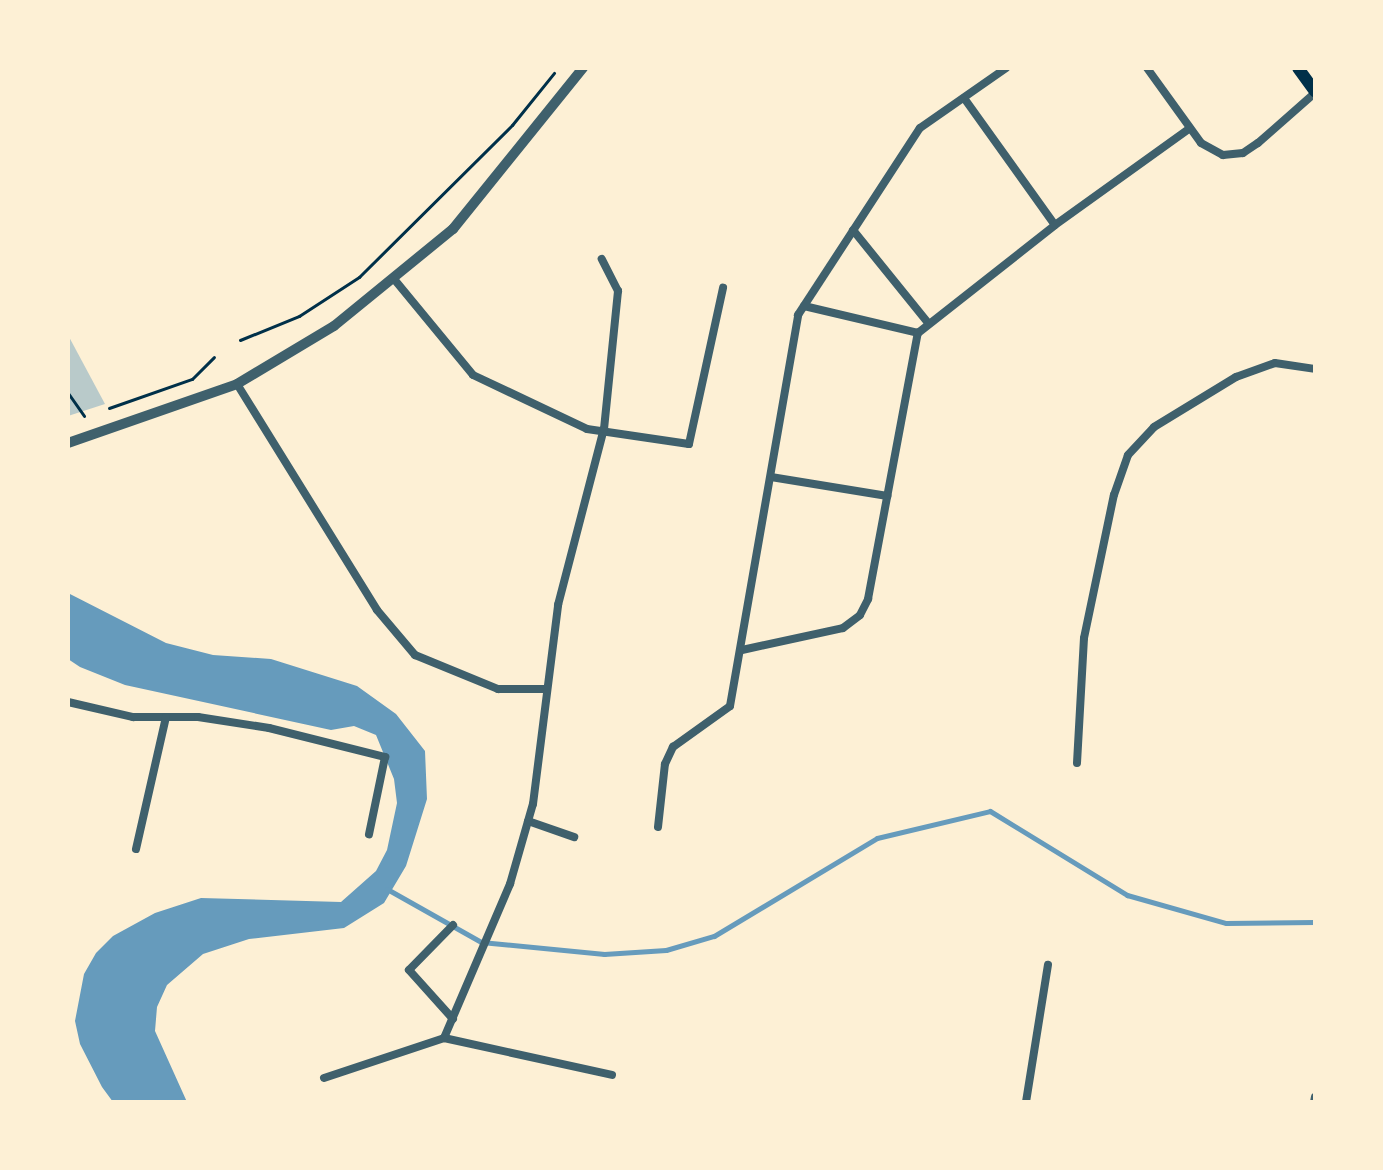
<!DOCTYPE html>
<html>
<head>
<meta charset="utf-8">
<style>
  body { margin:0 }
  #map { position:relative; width:1383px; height:1170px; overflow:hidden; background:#fdf0d5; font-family:Signika,sans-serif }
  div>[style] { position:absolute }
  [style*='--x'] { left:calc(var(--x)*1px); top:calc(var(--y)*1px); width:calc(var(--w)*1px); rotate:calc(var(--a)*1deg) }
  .green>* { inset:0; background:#b9caca }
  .water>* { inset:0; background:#669bbc }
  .stream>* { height:5px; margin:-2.5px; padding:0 2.5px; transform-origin:2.5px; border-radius:2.5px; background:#669bbc }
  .path>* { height:3px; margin:-1.5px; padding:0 1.5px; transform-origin:1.5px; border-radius:1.5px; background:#003049 }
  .minor>* { height:8px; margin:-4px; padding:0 4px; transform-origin:4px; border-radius:4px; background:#3f606c }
  .tertiary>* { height:10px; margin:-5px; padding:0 5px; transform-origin:5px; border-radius:5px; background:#3f606c }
  .primary>* { height:12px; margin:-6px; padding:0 6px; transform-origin:6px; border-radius:6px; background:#003049 }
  span { translate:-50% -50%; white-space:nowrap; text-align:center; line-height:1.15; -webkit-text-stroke:7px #fdf0d5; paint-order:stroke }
  .frame { position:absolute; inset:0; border:70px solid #fdf0d5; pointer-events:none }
</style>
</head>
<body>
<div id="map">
  <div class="green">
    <div style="clip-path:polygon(68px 335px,105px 404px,68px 416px)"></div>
  </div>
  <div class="water">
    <div style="clip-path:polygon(68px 593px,166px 643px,213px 655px,271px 659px,357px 686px,396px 714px,425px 751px,427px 799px,406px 866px,384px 903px,344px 928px,249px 939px,203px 954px,167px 985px,157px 1007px,155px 1031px,187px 1102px,113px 1102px,102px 1087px,80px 1044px,75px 1021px,84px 974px,96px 953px,113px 936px,155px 913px,201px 898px,341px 902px,376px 871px,387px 850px,397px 803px,394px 779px,376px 735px,354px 726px,331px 730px,125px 685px,80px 667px,68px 659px)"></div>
  </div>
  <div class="stream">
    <div style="--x:387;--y:889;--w:108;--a:29.4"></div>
    <div style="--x:481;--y:942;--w:124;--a:5.6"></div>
    <div style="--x:604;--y:954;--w:62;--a:-3.7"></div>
    <div style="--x:666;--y:950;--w:50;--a:-16.3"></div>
    <div style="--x:714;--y:936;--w:190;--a:-31"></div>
    <div style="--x:877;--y:838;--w:116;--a:-13.4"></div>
    <div style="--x:990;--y:811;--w:161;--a:31.5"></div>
    <div style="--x:1127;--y:895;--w:103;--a:15.8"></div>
    <div style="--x:1226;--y:923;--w:89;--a:-0.6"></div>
  </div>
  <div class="path">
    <div style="--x:240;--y:340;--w:64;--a:-22.1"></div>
    <div style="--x:299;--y:316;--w:72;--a:-33"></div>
    <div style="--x:359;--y:277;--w:216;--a:-44.8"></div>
    <div style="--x:512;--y:125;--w:67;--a:-51.1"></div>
    <div style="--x:68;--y:393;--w:28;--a:55"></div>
    <div style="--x:109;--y:408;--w:88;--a:-19.3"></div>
    <div style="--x:192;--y:379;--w:31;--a:-45"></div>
  </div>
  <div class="minor">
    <div style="--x:1147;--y:68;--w:92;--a:54.2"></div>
    <div style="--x:1201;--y:143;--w:25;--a:29"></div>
    <div style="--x:1223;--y:155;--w:20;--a:-6"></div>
    <div style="--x:1243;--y:153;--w:18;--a:-34"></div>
    <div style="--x:1258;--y:143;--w:76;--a:-41.3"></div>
    <div style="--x:964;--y:98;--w:156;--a:54.4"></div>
    <div style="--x:853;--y:230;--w:119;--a:51.1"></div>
    <div style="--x:394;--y:279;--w:124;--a:50.5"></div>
    <div style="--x:473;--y:375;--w:126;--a:25.3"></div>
    <div style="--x:587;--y:429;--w:103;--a:8.4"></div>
    <div style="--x:689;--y:444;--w:160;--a:-77.7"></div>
    <div style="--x:804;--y:306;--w:117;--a:13.3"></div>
    <div style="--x:237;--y:384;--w:266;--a:58.2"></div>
    <div style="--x:377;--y:610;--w:59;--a:49.8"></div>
    <div style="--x:415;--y:655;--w:90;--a:22.3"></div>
    <div style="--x:498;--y:689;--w:48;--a:0"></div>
    <div style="--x:771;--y:477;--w:118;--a:9.3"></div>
    <div style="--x:742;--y:650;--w:103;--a:-12.3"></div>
    <div style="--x:843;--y:628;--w:21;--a:-37"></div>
    <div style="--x:860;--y:615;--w:18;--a:-63"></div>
    <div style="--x:868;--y:599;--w:271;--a:-79.4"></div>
    <div style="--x:918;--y:333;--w:174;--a:-38.2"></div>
    <div style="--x:1055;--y:225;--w:166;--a:-35.7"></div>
    <div style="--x:68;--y:702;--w:67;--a:13"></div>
    <div style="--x:133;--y:717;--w:65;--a:0"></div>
    <div style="--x:198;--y:717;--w:72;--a:8.8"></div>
    <div style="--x:269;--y:728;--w:120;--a:14"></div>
    <div style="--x:385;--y:757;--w:79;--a:101.7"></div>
    <div style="--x:1077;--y:763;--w:125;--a:-86.8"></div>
    <div style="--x:1084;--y:638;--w:146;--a:-78.2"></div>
    <div style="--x:1114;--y:495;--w:42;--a:-70.7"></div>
    <div style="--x:1128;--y:455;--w:38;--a:-47"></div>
    <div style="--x:1154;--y:427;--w:96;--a:-31.4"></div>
    <div style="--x:1236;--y:377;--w:41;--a:-19.7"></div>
    <div style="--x:1275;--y:363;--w:40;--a:8.5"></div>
    <div style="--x:528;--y:821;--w:49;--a:19.2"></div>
    <div style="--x:658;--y:827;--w:63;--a:-83.7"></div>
    <div style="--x:665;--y:764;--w:19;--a:-65"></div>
    <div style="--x:673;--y:747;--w:70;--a:-35.7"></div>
    <div style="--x:730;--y:706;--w:397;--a:-80.1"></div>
    <div style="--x:798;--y:315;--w:223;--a:-56.9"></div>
    <div style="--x:920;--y:128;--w:105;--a:-34.9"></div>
    <div style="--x:136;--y:849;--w:135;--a:-77.2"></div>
    <div style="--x:453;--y:1019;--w:66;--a:-131.9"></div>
    <div style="--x:409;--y:970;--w:63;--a:-45.6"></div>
    <div style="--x:444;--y:1038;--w:172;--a:12.4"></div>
    <div style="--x:324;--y:1078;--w:126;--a:-18.4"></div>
    <div style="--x:444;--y:1038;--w:168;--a:-66.8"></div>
    <div style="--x:510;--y:884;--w:83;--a:-74"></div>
    <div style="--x:533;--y:804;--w:201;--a:-82.8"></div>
    <div style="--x:558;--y:605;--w:182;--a:-75.4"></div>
    <div style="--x:604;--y:429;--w:139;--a:-84.2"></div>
    <div style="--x:618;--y:291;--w:36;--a:-117"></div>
    <div style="--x:1026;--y:1102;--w:139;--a:-80.9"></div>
    <div style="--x:1314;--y:1102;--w:5;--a:-79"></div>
  </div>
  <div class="tertiary">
    <div style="--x:68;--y:443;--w:179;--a:-19.2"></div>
    <div style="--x:237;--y:384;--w:113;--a:-30.9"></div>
    <div style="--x:334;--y:326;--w:154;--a:-39.2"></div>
    <div style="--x:453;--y:229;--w:207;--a:-51.1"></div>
  </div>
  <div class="primary">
    <div style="--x:1298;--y:68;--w:29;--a:54"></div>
  </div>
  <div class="frame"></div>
</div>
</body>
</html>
